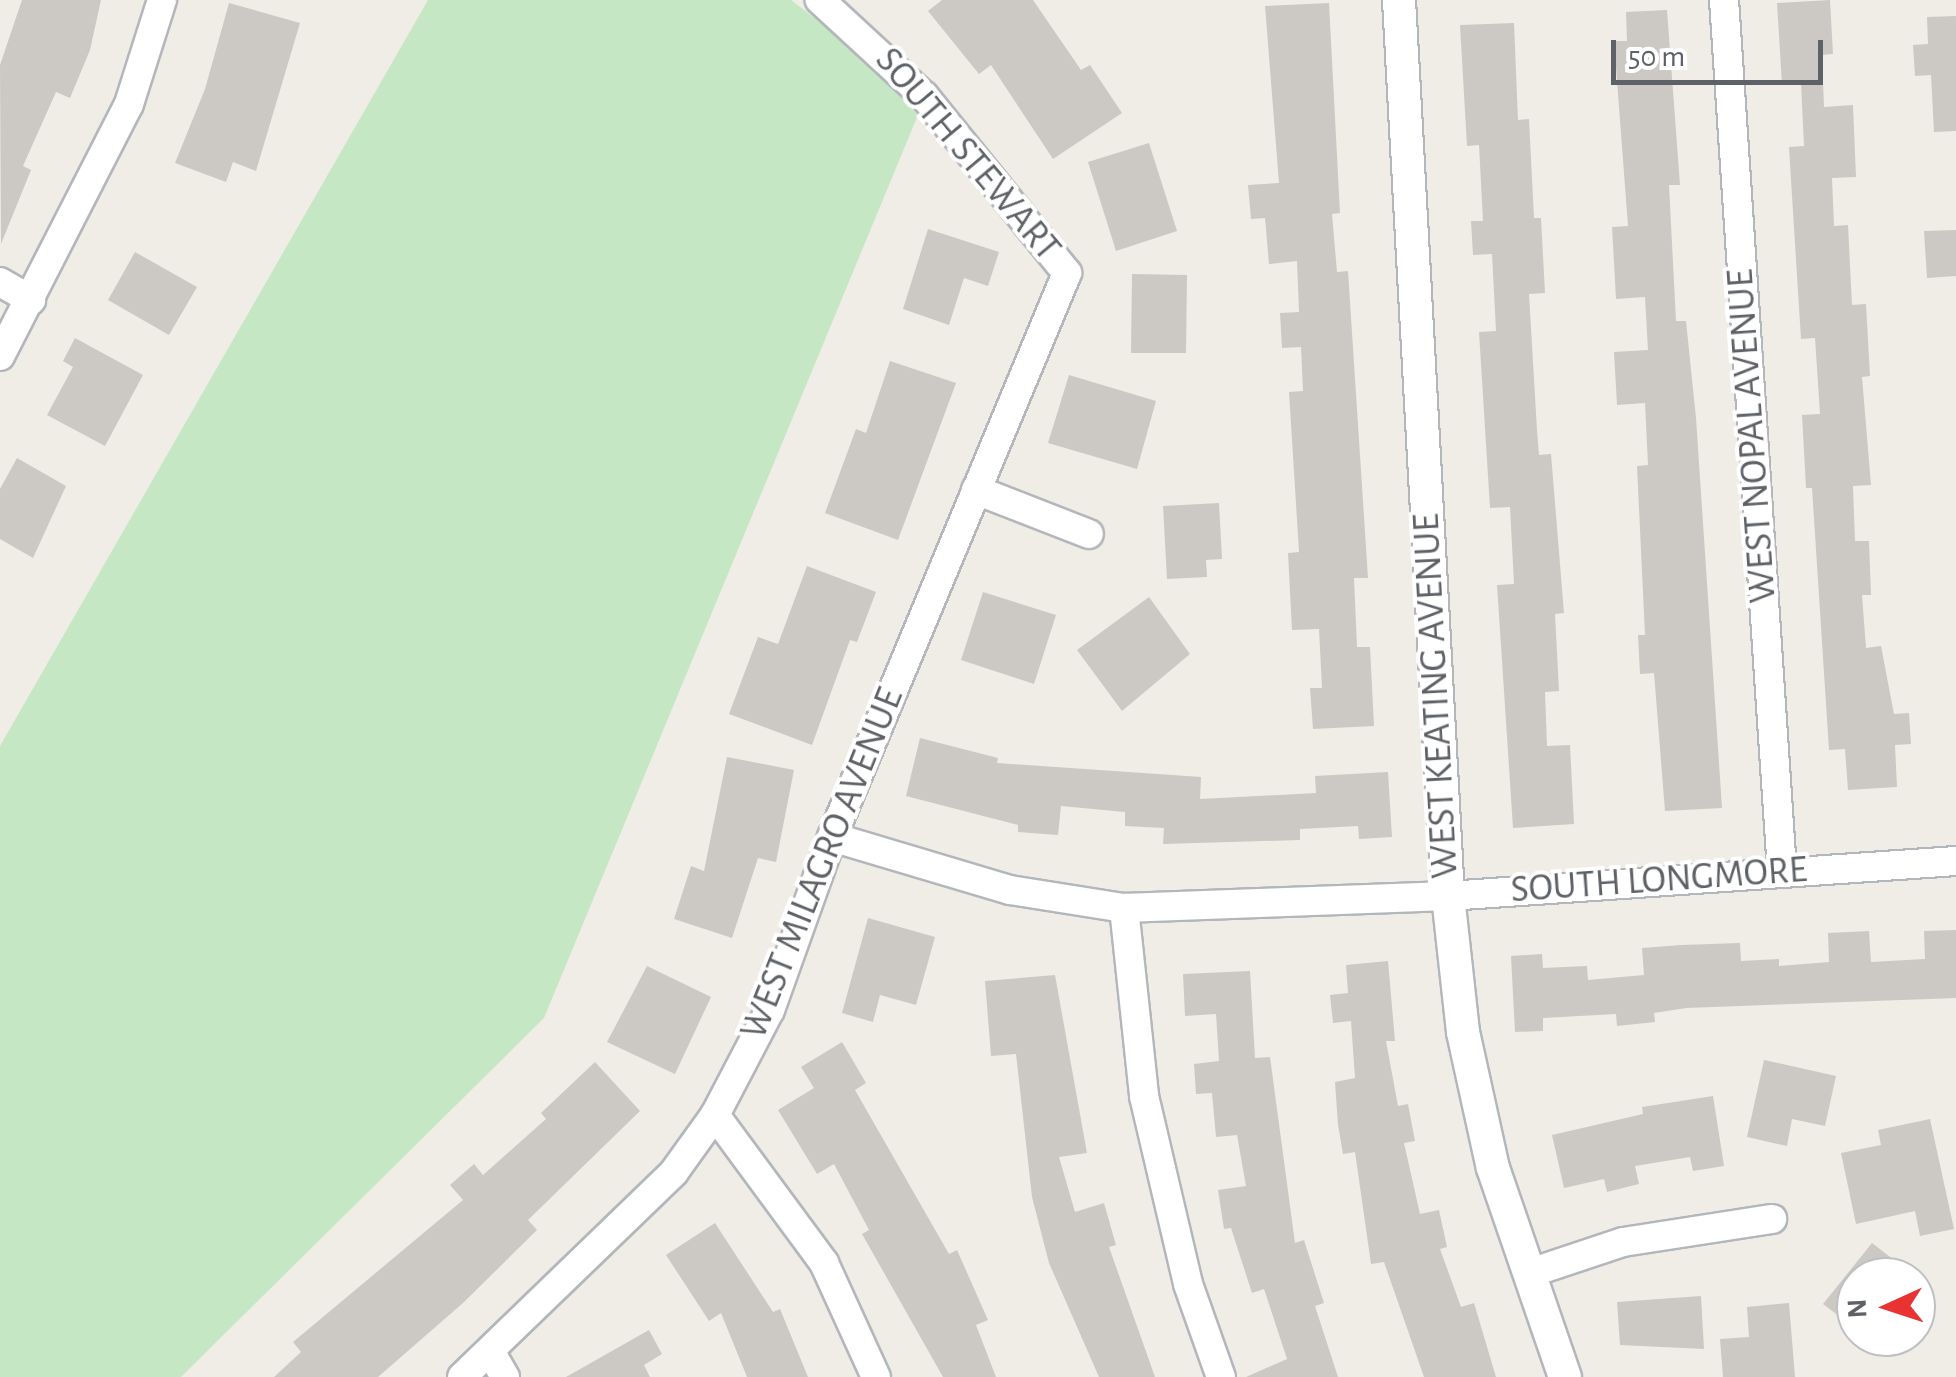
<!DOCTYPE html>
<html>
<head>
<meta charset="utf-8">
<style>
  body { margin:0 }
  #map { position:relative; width:1956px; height:1377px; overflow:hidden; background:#f0ede6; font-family:"Alegreya Sans",sans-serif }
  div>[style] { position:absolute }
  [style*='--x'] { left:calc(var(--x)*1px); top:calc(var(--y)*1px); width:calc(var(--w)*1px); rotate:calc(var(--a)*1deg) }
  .green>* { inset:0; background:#c6e7c3 }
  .building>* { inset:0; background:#ccc8c3 }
  .roads { filter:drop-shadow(2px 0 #b3b7bb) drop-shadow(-2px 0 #b3b7bb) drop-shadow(0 2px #b3b7bb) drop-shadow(0 -2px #b3b7bb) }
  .minor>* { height:28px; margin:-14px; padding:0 14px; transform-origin:14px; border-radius:14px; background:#fff }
  .tertiary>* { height:32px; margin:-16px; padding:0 16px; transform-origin:16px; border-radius:16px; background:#fff }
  span { translate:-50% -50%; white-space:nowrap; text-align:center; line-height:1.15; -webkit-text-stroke:8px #fff; paint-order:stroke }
  .street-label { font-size:38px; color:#5e6266 }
  .north { position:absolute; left:1836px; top:1257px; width:100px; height:100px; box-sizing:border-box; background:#fff; border:2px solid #bfc0c2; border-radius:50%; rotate:267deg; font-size:28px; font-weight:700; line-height:40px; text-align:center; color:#5e6266 }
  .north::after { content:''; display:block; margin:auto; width:35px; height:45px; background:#e93333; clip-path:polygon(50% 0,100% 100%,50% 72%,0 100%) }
  .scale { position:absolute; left:1611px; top:40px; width:212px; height:45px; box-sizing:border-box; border:5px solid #5e6266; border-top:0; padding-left:12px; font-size:30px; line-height:35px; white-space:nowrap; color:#5e6266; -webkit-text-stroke:8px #fff; paint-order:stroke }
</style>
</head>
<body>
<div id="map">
  <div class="green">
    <div style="clip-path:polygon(428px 0,791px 0,851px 46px,918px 115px,544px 1018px,181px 1377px,0 1377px,0 746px)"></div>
  </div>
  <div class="building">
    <div style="clip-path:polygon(22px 0,101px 0,90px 50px,70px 98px,56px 92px,23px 166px,31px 170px,1px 244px,0 65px)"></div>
    <div style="clip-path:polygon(942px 0,1033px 0,1081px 70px,1090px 65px,1122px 113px,1053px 159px,991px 65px,979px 74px,928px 11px)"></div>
    <div style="clip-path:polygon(1830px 0,1833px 54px,1822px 55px,1824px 107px,1853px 105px,1856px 177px,1832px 178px,1834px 226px,1848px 225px,1852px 305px,1866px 304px,1870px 376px,1862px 377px,1871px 485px,1853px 486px,1855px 541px,1869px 541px,1871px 595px,1862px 595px,1866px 648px,1881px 646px,1894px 714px,1909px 713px,1911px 744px,1895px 745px,1897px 787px,1848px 790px,1845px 749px,1829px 750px,1812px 488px,1806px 488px,1802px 415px,1820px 414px,1815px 338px,1801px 339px,1791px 180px,1789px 147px,1804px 146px,1801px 83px,1782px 84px,1777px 3px)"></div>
    <div style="clip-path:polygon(229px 3px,300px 23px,256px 171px,233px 162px,226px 182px,175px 163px,205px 89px)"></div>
    <div style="clip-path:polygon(1329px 3px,1340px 213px,1332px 214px,1337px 272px,1348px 271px,1368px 578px,1354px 578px,1357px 647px,1370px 647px,1374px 726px,1313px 729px,1310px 688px,1322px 688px,1319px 629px,1292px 630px,1288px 553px,1299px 552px,1289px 392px,1303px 391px,1301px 347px,1282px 348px,1280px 313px,1299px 312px,1297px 261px,1269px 264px,1265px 218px,1251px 219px,1248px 185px,1279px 183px,1265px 6px)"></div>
    <div style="clip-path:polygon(1667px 10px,1680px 185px,1669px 185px,1676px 321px,1686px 321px,1696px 418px,1722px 808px,1665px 811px,1654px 673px,1640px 674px,1638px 635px,1645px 635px,1637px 466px,1648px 465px,1645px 403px,1617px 405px,1614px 352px,1648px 350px,1645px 297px,1616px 299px,1612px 227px,1628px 226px,1614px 41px,1627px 41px,1626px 12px)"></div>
    <div style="clip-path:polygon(1956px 16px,1956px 131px,1934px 132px,1931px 75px,1915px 76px,1913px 45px,1928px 44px,1927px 17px)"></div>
    <div style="clip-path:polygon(1514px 23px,1518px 120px,1529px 119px,1534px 218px,1541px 218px,1545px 293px,1529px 294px,1537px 430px,1539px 455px,1551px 454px,1564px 613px,1555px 614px,1559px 691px,1545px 692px,1547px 746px,1570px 745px,1574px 824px,1513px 828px,1497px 585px,1514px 584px,1510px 507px,1490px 508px,1479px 332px,1496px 331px,1492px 254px,1473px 255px,1471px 221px,1483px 221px,1479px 145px,1467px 146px,1460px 25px)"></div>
    <div style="clip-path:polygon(1149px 143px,1177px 231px,1116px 251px,1088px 162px)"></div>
    <div style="clip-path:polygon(928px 229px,999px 252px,988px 286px,964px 278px,949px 325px,903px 309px)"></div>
    <div style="clip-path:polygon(1956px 230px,1956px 276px,1927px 278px,1924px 231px)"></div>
    <div style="clip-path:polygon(135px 252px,197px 287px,169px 335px,108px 300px)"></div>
    <div style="clip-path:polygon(1132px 274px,1187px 275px,1186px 353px,1131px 353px)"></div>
    <div style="clip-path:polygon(75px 338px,143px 375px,105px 446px,47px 415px,73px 367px,63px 361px)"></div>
    <div style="clip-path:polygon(890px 361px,956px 383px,898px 540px,825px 513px,856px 429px,866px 433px)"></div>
    <div style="clip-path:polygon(1069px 375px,1156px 401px,1137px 469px,1048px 443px)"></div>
    <div style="clip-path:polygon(17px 458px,66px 486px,33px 558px,0 539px,0 489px)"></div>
    <div style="clip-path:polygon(1219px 503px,1222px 559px,1206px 560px,1207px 577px,1167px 579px,1163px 506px)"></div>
    <div style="clip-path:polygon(807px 566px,876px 592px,857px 642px,850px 640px,812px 745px,729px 714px,758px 637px,778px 644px)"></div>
    <div style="clip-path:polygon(983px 592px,1056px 615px,1034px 684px,961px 660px)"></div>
    <div style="clip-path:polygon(1149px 597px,1190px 654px,1122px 711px,1077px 650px)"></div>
    <div style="clip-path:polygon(920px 738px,998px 758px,997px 763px,1201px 777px,1200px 799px,1316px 793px,1315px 776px,1388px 772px,1392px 837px,1359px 839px,1358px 826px,1300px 829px,1300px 840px,1163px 844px,1164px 828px,1125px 826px,1125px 812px,1061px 806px,1058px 835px,1018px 832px,1018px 825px,906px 796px)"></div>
    <div style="clip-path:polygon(727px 757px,794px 770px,776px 862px,758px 858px,732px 938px,674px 919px,691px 866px,704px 871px)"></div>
    <div style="clip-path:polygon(868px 918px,935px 937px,916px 1005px,880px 995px,873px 1022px,842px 1013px)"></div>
    <div style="clip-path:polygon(1956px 930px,1956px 998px,1686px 1008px,1654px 1013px,1655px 1022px,1617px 1026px,1616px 1014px,1543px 1018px,1543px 1031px,1515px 1032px,1511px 956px,1542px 954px,1543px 968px,1587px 966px,1588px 980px,1644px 975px,1642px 948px,1681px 945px,1740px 943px,1741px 961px,1779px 959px,1779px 966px,1829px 962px,1828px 933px,1869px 931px,1871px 962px,1925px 959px,1924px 931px)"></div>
    <div style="clip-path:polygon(1388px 961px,1395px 1041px,1386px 1041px,1398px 1106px,1408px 1104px,1415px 1141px,1404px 1143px,1420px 1214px,1439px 1210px,1447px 1247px,1440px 1249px,1461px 1307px,1474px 1303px,1496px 1377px,1424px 1377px,1384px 1262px,1371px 1264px,1355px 1152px,1343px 1154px,1338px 1125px,1335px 1082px,1355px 1078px,1351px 1021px,1333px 1023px,1330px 995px,1348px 993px,1346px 965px)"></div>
    <div style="clip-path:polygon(647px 966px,711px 997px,675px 1074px,607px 1042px)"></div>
    <div style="clip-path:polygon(1250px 971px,1255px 1058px,1270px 1057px,1295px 1243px,1304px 1240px,1324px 1303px,1315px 1306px,1338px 1377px,1246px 1377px,1287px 1359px,1264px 1289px,1252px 1293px,1231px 1228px,1224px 1229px,1218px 1190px,1246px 1186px,1237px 1135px,1216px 1137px,1212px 1093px,1196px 1094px,1194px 1064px,1219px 1061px,1216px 1014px,1185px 1016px,1183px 974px)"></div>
    <div style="clip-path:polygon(1055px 975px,1087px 1153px,1059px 1157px,1075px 1212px,1104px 1203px,1116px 1245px,1109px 1247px,1155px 1377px,1099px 1377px,1049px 1263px,1032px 1197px,1016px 1054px,991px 1056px,985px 981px)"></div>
    <div style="clip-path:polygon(842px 1042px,866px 1083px,855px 1090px,949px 1254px,957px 1250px,988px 1320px,976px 1325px,996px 1377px,943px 1377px,862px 1234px,869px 1230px,834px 1164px,817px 1174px,778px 1110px,814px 1088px,801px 1067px)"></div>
    <div style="clip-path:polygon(1764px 1060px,1836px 1076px,1825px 1126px,1792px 1119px,1787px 1146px,1747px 1137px)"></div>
    <div style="clip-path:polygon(595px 1062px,640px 1111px,528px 1220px,537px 1230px,463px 1303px,378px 1377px,274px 1377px,301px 1352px,293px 1342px,463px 1200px,450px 1185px,474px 1164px,483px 1175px,546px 1119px,541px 1113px)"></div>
    <div style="clip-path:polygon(1713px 1096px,1724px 1166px,1693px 1171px,1690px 1157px,1635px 1166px,1639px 1184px,1607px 1192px,1604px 1179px,1564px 1188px,1552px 1135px,1643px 1114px,1642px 1107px)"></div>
    <div style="clip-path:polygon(1930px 1119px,1954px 1229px,1920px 1236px,1915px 1211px,1856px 1224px,1841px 1153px,1881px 1145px,1878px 1130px)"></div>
    <div style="clip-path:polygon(715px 1223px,773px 1312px,780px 1309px,808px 1377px,747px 1377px,721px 1313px,709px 1321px,666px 1255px)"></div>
    <div style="clip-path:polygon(1872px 1243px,1916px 1277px,1856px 1277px,1856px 1329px,1823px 1304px)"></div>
    <div style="clip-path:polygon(1701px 1296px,1704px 1349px,1620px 1345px,1617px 1302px)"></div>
    <div style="clip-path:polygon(1789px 1303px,1795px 1377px,1723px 1377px,1720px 1339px,1749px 1337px,1747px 1307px)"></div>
    <div style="clip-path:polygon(649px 1330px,662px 1354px,644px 1365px,650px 1377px,566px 1377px)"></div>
  </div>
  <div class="roads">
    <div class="minor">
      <div style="--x:1724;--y:0;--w:874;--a:86.19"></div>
      <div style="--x:0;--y:282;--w:36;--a:30"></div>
      <div style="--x:0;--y:356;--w:283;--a:-62.9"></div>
      <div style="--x:129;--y:104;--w:109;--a:-72.4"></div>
      <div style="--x:976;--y:490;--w:121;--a:21.3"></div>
      <div style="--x:832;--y:837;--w:186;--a:16.6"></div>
      <div style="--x:1010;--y:890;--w:115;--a:9"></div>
      <div style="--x:1124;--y:908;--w:324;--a:-2.1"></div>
      <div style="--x:1448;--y:896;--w:509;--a:-3.94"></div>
      <div style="--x:1124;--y:908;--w:189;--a:83.9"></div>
      <div style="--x:1144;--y:1096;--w:193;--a:76.8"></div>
      <div style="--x:1188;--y:1284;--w:99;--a:70.5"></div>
      <div style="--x:715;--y:1115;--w:184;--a:53.6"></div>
      <div style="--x:824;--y:1263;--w:125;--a:65.5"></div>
      <div style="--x:1530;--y:1273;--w:98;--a:-18.4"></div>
      <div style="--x:1623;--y:1242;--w:151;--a:-8.8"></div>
      <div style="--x:490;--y:1351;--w:30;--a:60"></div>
      <div style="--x:462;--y:1377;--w:295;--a:-44"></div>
      <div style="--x:674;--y:1172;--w:70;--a:-54.3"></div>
      <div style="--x:715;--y:1115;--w:119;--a:-62.4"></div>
      <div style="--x:770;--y:1010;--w:184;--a:-70.3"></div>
      <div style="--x:832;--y:837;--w:611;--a:-67.38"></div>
      <div style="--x:1067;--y:273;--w:228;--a:-128.9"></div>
      <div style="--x:924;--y:96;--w:142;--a:-137.3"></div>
    </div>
    <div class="tertiary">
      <div style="--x:1399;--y:0;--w:897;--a:86.87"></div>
      <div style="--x:1448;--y:896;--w:137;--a:83.7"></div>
      <div style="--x:1463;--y:1032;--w:139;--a:77.6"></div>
      <div style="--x:1493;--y:1168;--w:221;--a:71"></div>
    </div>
  </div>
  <div class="street-label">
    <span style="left:967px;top:155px;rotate:50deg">SOUTH STEWART</span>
    <span style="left:1753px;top:436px;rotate:-94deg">WEST NOPAL AVENUE</span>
    <span style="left:1437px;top:696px;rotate:-93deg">WEST KEATING AVENUE</span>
    <span style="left:823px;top:864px;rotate:-68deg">WEST MILAGRO AVENUE</span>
    <span style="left:1659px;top:881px;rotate:-4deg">SOUTH LONGMORE</span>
  </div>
  <div class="north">N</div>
  <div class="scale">50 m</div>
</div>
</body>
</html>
